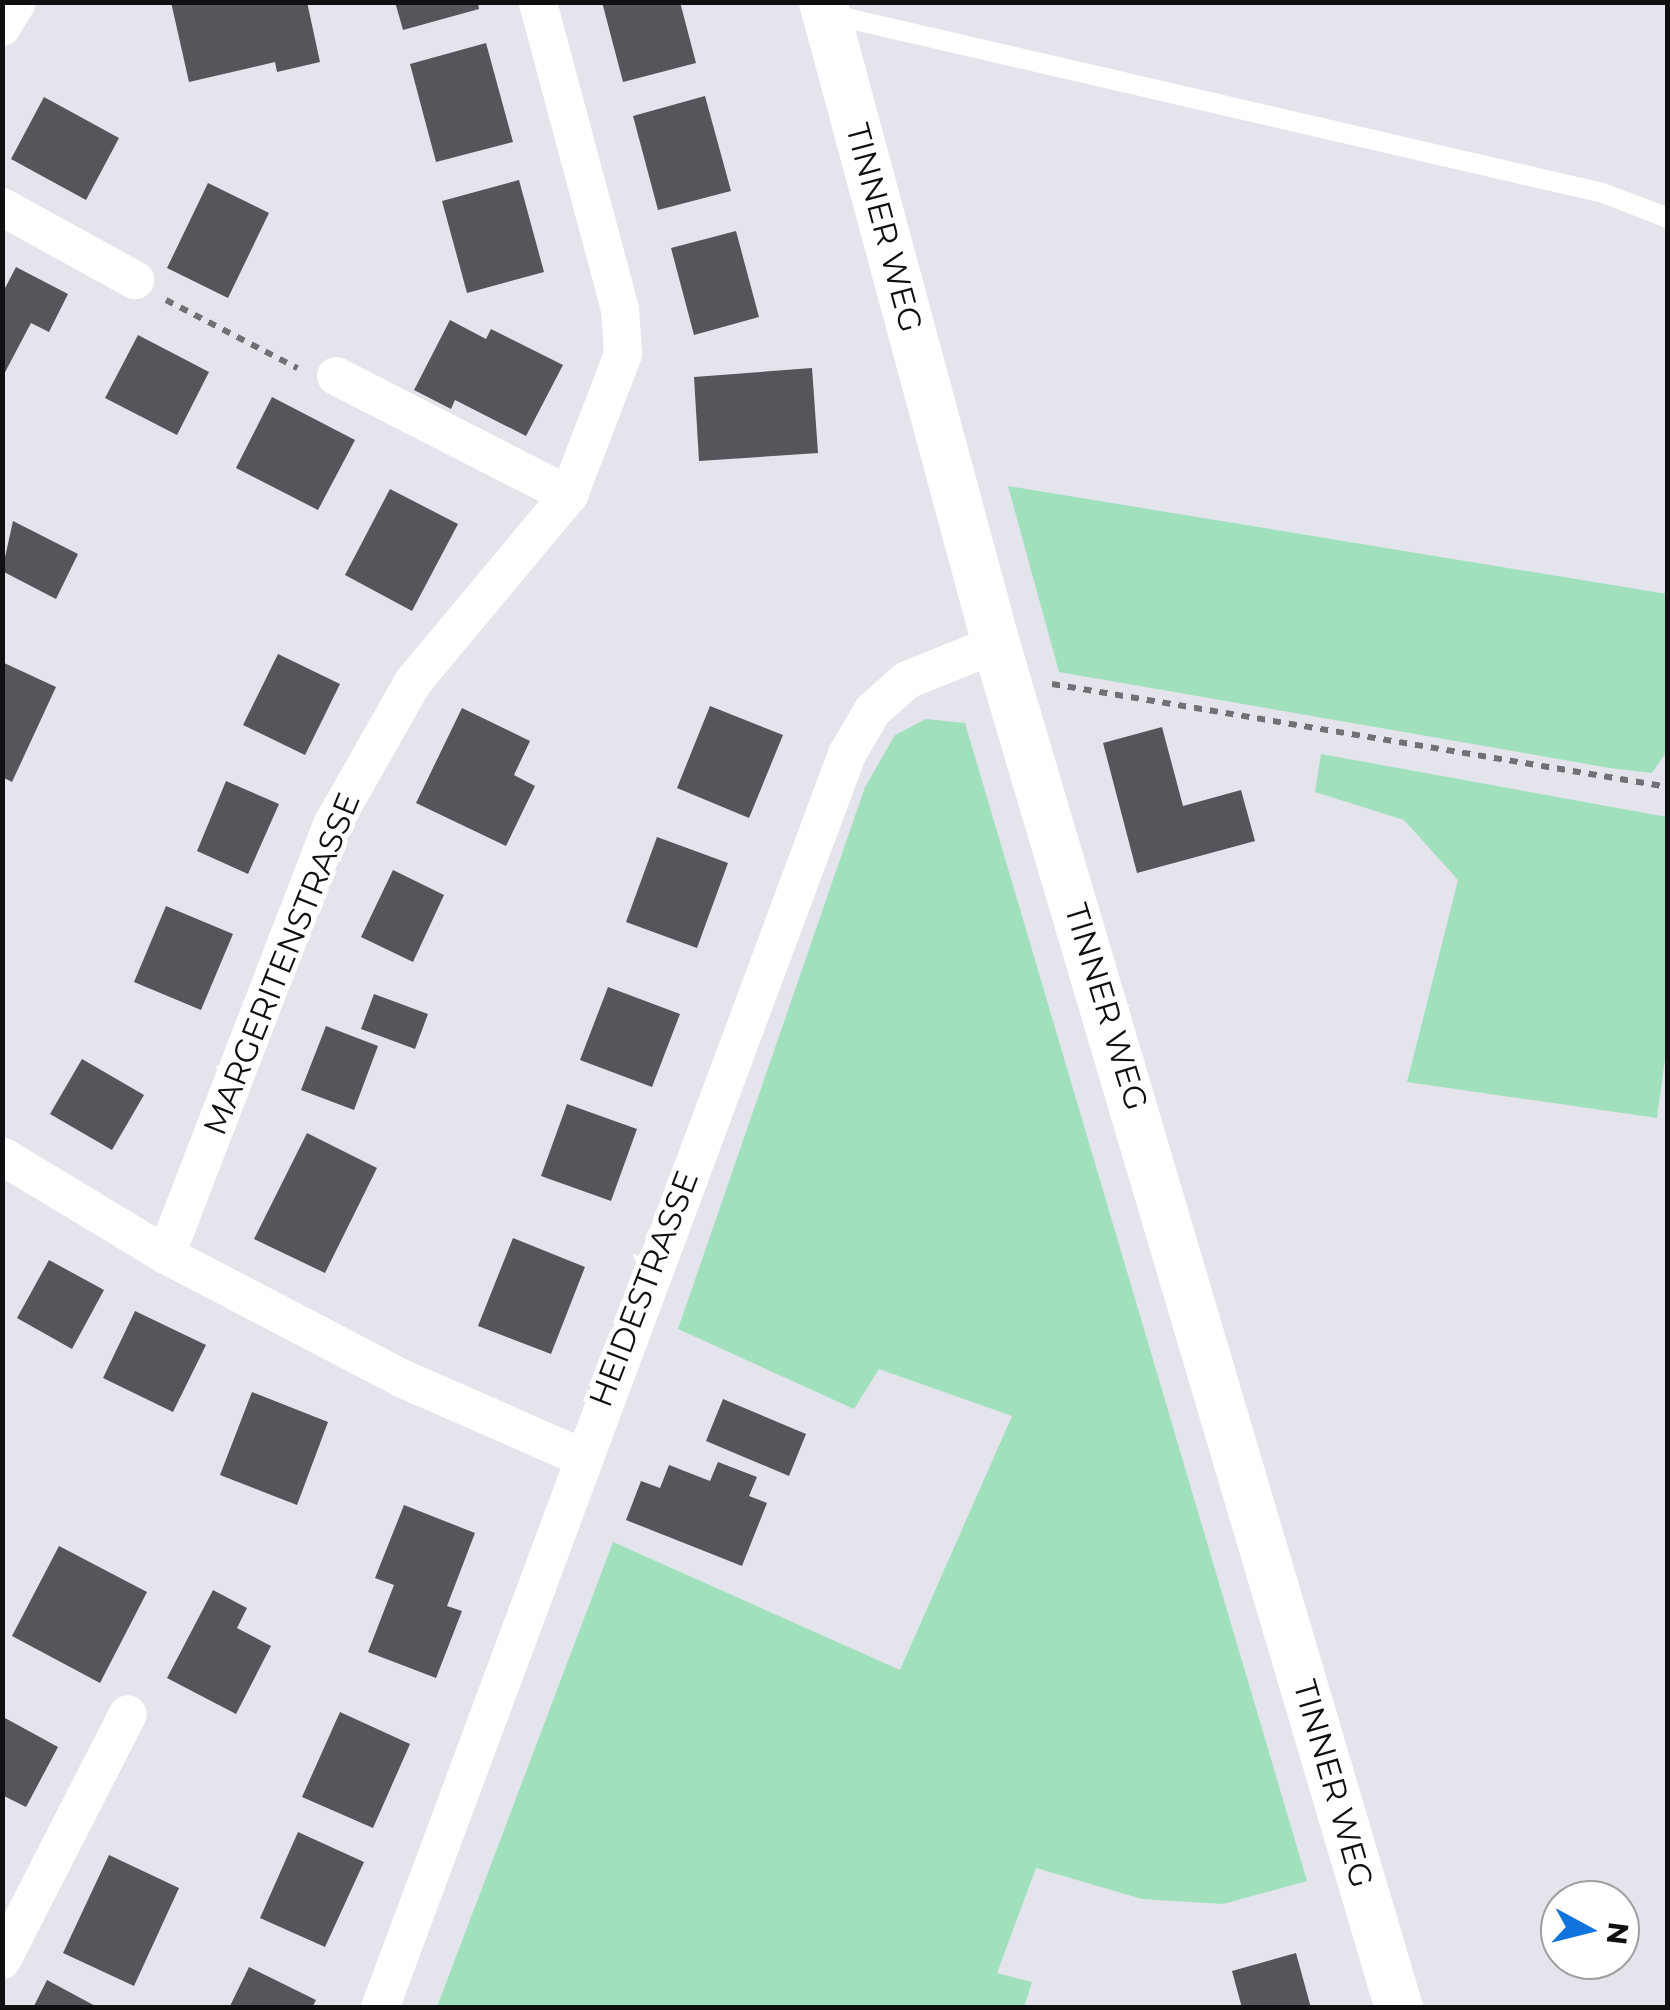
<!DOCTYPE html>
<html>
<head>
<meta charset="utf-8">
<style>
  body { margin:0 }
  #map { position:relative; width:1670px; height:2010px; overflow:hidden; background:#e4e4ec; font-family:Montserrat,sans-serif }
  div>[style] { position:absolute }
  [style*='--x'] { left:calc(var(--x)*1px); top:calc(var(--y)*1px); width:calc(var(--w)*1px); rotate:calc(var(--a)*1deg) }
  .green>* { inset:0; background:#a1e0bd }
  .building>* { inset:0; background:#55555c }
  .path>* { height:6px; margin-top:-3px; transform-origin:0; background:repeating-linear-gradient(90deg,#707175 0 8px,transparent 0 16px) }
  .service>* { height:20px; margin:-10px; padding:0 10px; transform-origin:10px; border-radius:10px; background:#fff }
  .minor>* { height:38px; margin:-19px; padding:0 19px; transform-origin:19px; border-radius:19px; background:#fff }
  .tertiary>* { height:48px; margin:-24px; padding:0 24px; transform-origin:24px; border-radius:24px; background:#fff }
  span { translate:-50% -50%; white-space:nowrap; text-align:center; line-height:1.15; -webkit-text-stroke:10px #fff; paint-order:stroke }
  .street-label { font-size:32px; color:#0f1012 }
  .frame { position:absolute; inset:0; border:5px solid #0f1012; pointer-events:none }
  .north { position:absolute; left:1540px; top:1880px; width:100px; height:100px; box-sizing:border-box; background:#fff; border:2px solid #9f9fa0; border-radius:50%; rotate:97deg; font-size:28px; font-weight:700; line-height:40px; text-align:center; color:#0f1012 }
  .north::after { content:''; display:block; margin:auto; width:35px; height:45px; background:#1174dc; clip-path:polygon(50% 0,100% 100%,50% 72%,0 100%) }
</style>
</head>
<body>
<div id="map">
  <div class="green">
    <div style="clip-path:polygon(1008px 486px,1667px 594px,1667px 751px,1652px 773px,1610px 768px,1059px 672px)"></div>
    <div style="clip-path:polygon(926px 719px,965px 723px,1307px 1881px,1223px 1904px,1142px 1899px,1036px 1868px,997px 1973px,1032px 1982px,1024px 2007px,437px 2007px,613px 1542px,900px 1670px,1012px 1416px,879px 1369px,854px 1409px,678px 1329px,865px 787px,895px 735px)"></div>
    <div style="clip-path:polygon(1321px 754px,1667px 817px,1668px 1036px,1657px 1118px,1407px 1082px,1458px 880px,1404px 820px,1315px 792px)"></div>
  </div>
  <div class="building">
    <div style="clip-path:polygon(171px 2px,307px 2px,320px 62px,277px 72px,275px 62px,189px 82px)"></div>
    <div style="clip-path:polygon(395px 2px,478px 2px,479px 9px,403px 30px)"></div>
    <div style="clip-path:polygon(602px 2px,680px 2px,696px 63px,623px 82px)"></div>
    <div style="clip-path:polygon(486px 43px,513px 142px,436px 162px,410px 64px)"></div>
    <div style="clip-path:polygon(705px 96px,731px 191px,658px 210px,633px 116px)"></div>
    <div style="clip-path:polygon(44px 97px,119px 138px,86px 200px,11px 159px)"></div>
    <div style="clip-path:polygon(519px 180px,544px 272px,467px 293px,442px 201px)"></div>
    <div style="clip-path:polygon(208px 183px,269px 213px,228px 298px,167px 268px)"></div>
    <div style="clip-path:polygon(736px 231px,759px 317px,694px 335px,671px 248px)"></div>
    <div style="clip-path:polygon(16px 267px,68px 294px,49px 332px,31px 323px,2px 378px,2px 294px)"></div>
    <div style="clip-path:polygon(450px 320px,486px 339px,491px 329px,563px 365px,526px 436px,455px 400px,451px 409px,414px 390px)"></div>
    <div style="clip-path:polygon(138px 335px,209px 372px,177px 435px,105px 398px)"></div>
    <div style="clip-path:polygon(812px 368px,818px 453px,699px 461px,694px 377px)"></div>
    <div style="clip-path:polygon(272px 397px,355px 440px,318px 510px,236px 468px)"></div>
    <div style="clip-path:polygon(390px 489px,458px 524px,412px 611px,345px 575px)"></div>
    <div style="clip-path:polygon(13px 521px,78px 554px,56px 599px,2px 571px)"></div>
    <div style="clip-path:polygon(278px 654px,340px 684px,305px 755px,243px 725px)"></div>
    <div style="clip-path:polygon(2px 662px,56px 687px,12px 782px,2px 777px)"></div>
    <div style="clip-path:polygon(710px 706px,783px 735px,749px 818px,677px 788px)"></div>
    <div style="clip-path:polygon(462px 708px,530px 741px,514px 775px,535px 786px,506px 846px,416px 803px)"></div>
    <div style="clip-path:polygon(1162px 727px,1183px 806px,1241px 790px,1255px 841px,1137px 873px,1103px 743px)"></div>
    <div style="clip-path:polygon(226px 781px,279px 804px,248px 874px,197px 851px)"></div>
    <div style="clip-path:polygon(657px 837px,728px 863px,697px 948px,626px 922px)"></div>
    <div style="clip-path:polygon(393px 870px,444px 895px,413px 962px,361px 937px)"></div>
    <div style="clip-path:polygon(166px 906px,233px 934px,201px 1010px,134px 982px)"></div>
    <div style="clip-path:polygon(608px 987px,680px 1014px,652px 1087px,580px 1060px)"></div>
    <div style="clip-path:polygon(374px 994px,428px 1014px,415px 1049px,361px 1029px)"></div>
    <div style="clip-path:polygon(326px 1026px,378px 1046px,354px 1110px,301px 1090px)"></div>
    <div style="clip-path:polygon(82px 1059px,144px 1095px,112px 1150px,50px 1114px)"></div>
    <div style="clip-path:polygon(567px 1104px,637px 1129px,611px 1201px,541px 1176px)"></div>
    <div style="clip-path:polygon(307px 1133px,377px 1168px,325px 1273px,254px 1239px)"></div>
    <div style="clip-path:polygon(513px 1238px,585px 1267px,551px 1354px,478px 1326px)"></div>
    <div style="clip-path:polygon(49px 1260px,104px 1290px,72px 1349px,17px 1318px)"></div>
    <div style="clip-path:polygon(135px 1311px,206px 1345px,173px 1412px,103px 1378px)"></div>
    <div style="clip-path:polygon(252px 1392px,328px 1422px,297px 1505px,220px 1475px)"></div>
    <div style="clip-path:polygon(723px 1399px,806px 1434px,789px 1476px,706px 1441px)"></div>
    <div style="clip-path:polygon(718px 1462px,757px 1477px,749px 1496px,767px 1503px,742px 1566px,626px 1520px,641px 1481px,660px 1488px,669px 1465px,710px 1481px)"></div>
    <div style="clip-path:polygon(404px 1505px,475px 1533px,447px 1606px,462px 1611px,436px 1678px,368px 1652px,394px 1585px,375px 1578px)"></div>
    <div style="clip-path:polygon(59px 1546px,147px 1592px,100px 1683px,12px 1636px)"></div>
    <div style="clip-path:polygon(213px 1590px,247px 1608px,237px 1628px,271px 1646px,236px 1714px,167px 1678px)"></div>
    <div style="clip-path:polygon(340px 1712px,410px 1744px,373px 1828px,302px 1797px)"></div>
    <div style="clip-path:polygon(5px 1718px,58px 1747px,26px 1807px,2px 1795px)"></div>
    <div style="clip-path:polygon(298px 1832px,364px 1862px,325px 1947px,260px 1918px)"></div>
    <div style="clip-path:polygon(109px 1855px,179px 1888px,134px 1986px,63px 1953px)"></div>
    <div style="clip-path:polygon(1296px 1953px,1311px 2008px,1242px 2008px,1232px 1971px)"></div>
    <div style="clip-path:polygon(249px 1967px,316px 2000px,312px 2008px,229px 2008px)"></div>
    <div style="clip-path:polygon(47px 1980px,99px 2008px,33px 2008px)"></div>
  </div>
  <div class="path">
    <div style="--x:166;--y:300;--w:148;--a:27.4"></div>
    <div style="--x:1052;--y:684;--w:625;--a:9.49"></div>
  </div>
  <div class="service">
    <div style="--x:829;--y:14;--w:794;--a:13.02"></div>
    <div style="--x:1603;--y:193;--w:70;--a:21"></div>
  </div>
  <div class="minor">
    <div style="--x:2;--y:27;--w:29;--a:-59"></div>
    <div style="--x:2;--y:207;--w:152;--a:28.8"></div>
    <div style="--x:336;--y:376;--w:262;--a:27.1"></div>
    <div style="--x:2;--y:1156;--w:192;--a:31.1"></div>
    <div style="--x:166;--y:1255;--w:265;--a:27.6"></div>
    <div style="--x:401;--y:1378;--w:197;--a:23.7"></div>
    <div style="--x:166;--y:1255;--w:463;--a:-68.9"></div>
    <div style="--x:333;--y:823;--w:162;--a:-60.4"></div>
    <div style="--x:413;--y:682;--w:244;--a:-50.2"></div>
    <div style="--x:569;--y:495;--w:151;--a:-69"></div>
    <div style="--x:623;--y:354;--w:45;--a:-93.8"></div>
    <div style="--x:620;--y:309;--w:318;--a:-105"></div>
    <div style="--x:2;--y:1960;--w:276;--a:-62.9"></div>
    <div style="--x:380;--y:2008;--w:1338;--a:-69.57"></div>
    <div style="--x:847;--y:754;--w:51;--a:-59.4"></div>
    <div style="--x:873;--y:710;--w:45;--a:-41.4"></div>
    <div style="--x:907;--y:680;--w:96;--a:-22"></div>
  </div>
  <div class="tertiary">
    <div style="--x:823;--y:2;--w:665;--a:74.92"></div>
    <div style="--x:996;--y:644;--w:1422;--a:73.54"></div>
  </div>
  <div class="street-label">
    <span style="left:884px;top:228px;rotate:75deg">TINNER WEG</span>
    <span style="left:282px;top:964px;rotate:-68deg">MARGERITENSTRASSE</span>
    <span style="left:1106px;top:1007px;rotate:73deg">TINNER WEG</span>
    <span style="left:644px;top:1289px;rotate:-69deg">HEIDESTRASSE</span>
    <span style="left:1333px;top:1784px;rotate:74deg">TINNER WEG</span>
  </div>
  <div class="frame"></div>
  <div class="north">N</div>
</div>
</body>
</html>
